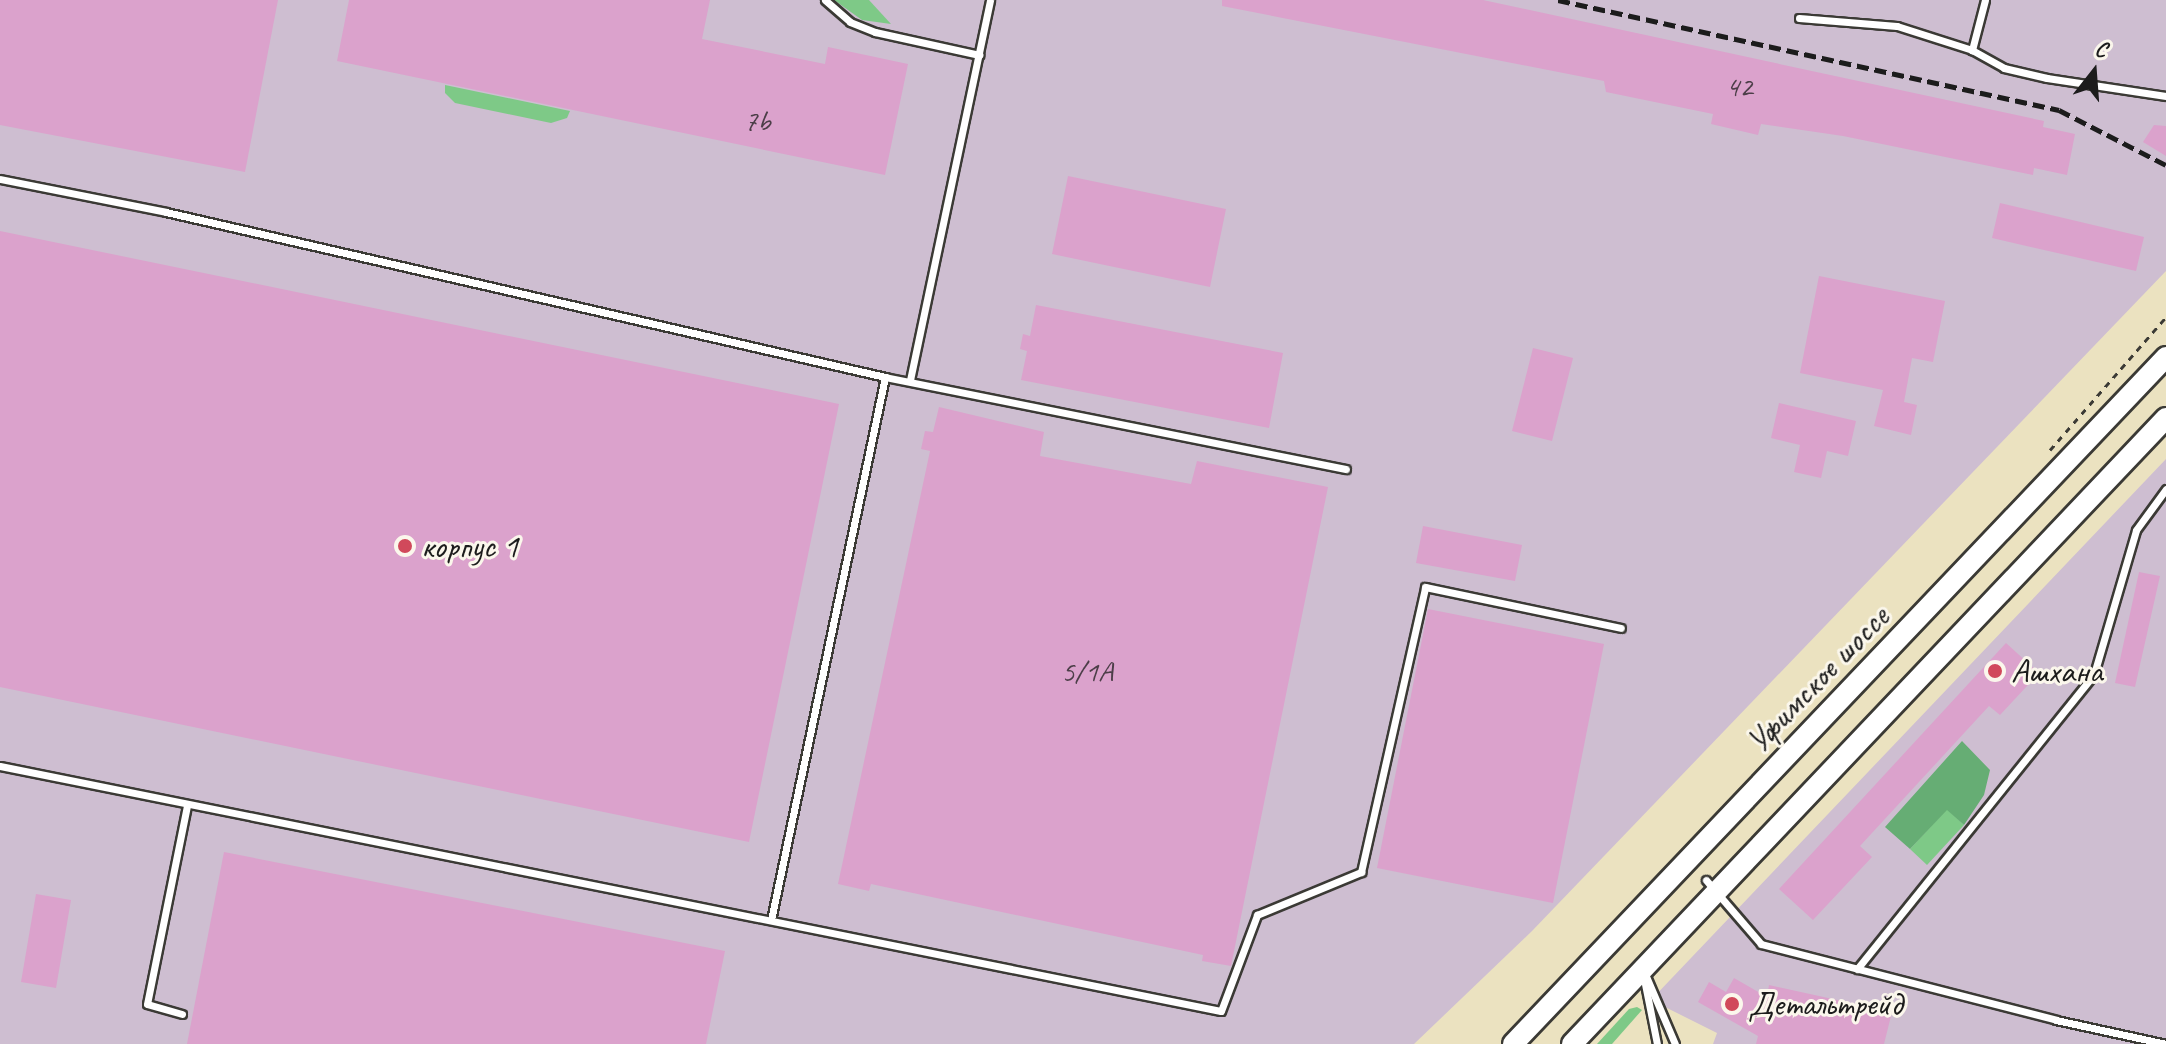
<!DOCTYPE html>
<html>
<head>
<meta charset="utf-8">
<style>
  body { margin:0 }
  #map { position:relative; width:2166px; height:1044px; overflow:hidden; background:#ebe2c0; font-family:Caveat,sans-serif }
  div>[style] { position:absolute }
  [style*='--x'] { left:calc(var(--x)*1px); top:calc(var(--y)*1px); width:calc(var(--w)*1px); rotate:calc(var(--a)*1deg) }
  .industrial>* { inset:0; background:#cebed1 }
  .green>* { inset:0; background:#7ec987 }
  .forest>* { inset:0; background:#66ad74 }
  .building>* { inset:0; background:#dba2cc }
  .path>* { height:3px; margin-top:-1.5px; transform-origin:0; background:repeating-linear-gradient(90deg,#3b3a35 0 6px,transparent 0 12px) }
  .roads { filter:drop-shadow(2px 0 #3b3a35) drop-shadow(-2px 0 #3b3a35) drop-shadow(0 2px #3b3a35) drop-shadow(0 -2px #3b3a35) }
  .lane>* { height:7px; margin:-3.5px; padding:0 3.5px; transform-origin:3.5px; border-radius:3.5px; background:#fff }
  .primary>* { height:20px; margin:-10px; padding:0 10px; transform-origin:10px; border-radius:10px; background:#fff }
  .rail>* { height:5px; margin-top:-2.5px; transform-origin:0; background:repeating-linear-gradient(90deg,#1c1c1c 0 12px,transparent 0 18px) }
  .dots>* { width:22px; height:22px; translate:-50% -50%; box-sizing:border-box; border:4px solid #fbf7ec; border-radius:50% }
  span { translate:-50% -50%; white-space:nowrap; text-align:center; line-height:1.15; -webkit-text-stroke:6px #fbf7ec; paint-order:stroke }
  .number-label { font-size:30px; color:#4c3e48 }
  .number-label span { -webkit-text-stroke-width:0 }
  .poi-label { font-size:34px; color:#1c1c1c }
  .left { translate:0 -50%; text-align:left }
  .street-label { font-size:34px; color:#1c1c1c }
  .north { position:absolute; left:2054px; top:32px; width:80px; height:80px; -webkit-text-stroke:6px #fbf7ec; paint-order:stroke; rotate:17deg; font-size:22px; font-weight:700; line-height:32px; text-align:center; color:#1c1c1c }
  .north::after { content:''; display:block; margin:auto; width:28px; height:36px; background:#1c1c1c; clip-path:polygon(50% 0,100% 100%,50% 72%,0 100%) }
</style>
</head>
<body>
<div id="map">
  <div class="industrial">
    <div style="clip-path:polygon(0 0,2166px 0,2166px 271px,1532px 931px,1414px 1044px,0 1044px)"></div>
    <div style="clip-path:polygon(2166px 459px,2166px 1044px,1713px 1044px,1717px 1033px,1651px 1000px)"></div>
  </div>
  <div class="green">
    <div style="clip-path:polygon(834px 0,869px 0,891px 24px,862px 20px)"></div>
    <div style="clip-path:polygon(445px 85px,570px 111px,567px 118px,551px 123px,455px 103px,445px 93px)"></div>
    <div style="clip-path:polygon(1947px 809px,1964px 825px,1927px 865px,1910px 849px)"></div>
    <div style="clip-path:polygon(1637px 1007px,1642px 1010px,1612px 1044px,1597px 1044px,1629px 1009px)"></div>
  </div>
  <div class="forest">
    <div style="clip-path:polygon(1962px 741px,1990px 770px,1984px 795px,1964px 825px,1947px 810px,1910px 849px,1885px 827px)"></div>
  </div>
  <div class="building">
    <div style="clip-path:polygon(0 0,278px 0,245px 172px,0 125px)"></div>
    <div style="clip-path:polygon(349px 0,710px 0,702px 39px,825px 64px,828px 47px,908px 64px,885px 175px,337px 61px)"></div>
    <div style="clip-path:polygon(1222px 0,1483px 0,2044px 121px,2043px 127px,2075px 134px,2067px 175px,2034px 168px,2033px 175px,1843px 136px,1761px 124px,1758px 135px,1711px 124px,1713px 114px,1606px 92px,1604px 81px,1222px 6px)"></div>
    <div style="clip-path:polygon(2154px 125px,2166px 126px,2166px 156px,2143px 142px)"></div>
    <div style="clip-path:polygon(1068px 176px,1226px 209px,1210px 287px,1052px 254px)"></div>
    <div style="clip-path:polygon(2000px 203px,2144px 237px,2136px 271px,1992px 238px)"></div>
    <div style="clip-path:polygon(0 231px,839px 404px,749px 842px,0 687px)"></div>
    <div style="clip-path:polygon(1819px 276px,1945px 301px,1933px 362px,1912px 358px,1904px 402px,1917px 405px,1911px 435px,1874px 426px,1883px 390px,1800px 373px)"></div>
    <div style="clip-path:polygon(1036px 305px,1283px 353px,1269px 428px,1021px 380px,1027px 351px,1020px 349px,1023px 334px,1030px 336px)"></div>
    <div style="clip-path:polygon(1533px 348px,1573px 358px,1552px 441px,1512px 431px)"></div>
    <div style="clip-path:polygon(1779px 403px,1856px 421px,1848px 456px,1827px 451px,1821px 478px,1794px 472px,1800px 445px,1771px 438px)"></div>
    <div style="clip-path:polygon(939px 407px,1044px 432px,1040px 456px,1191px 484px,1197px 461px,1328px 487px,1231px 966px,1202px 961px,1203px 955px,871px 884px,869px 891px,838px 884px,930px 451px,921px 449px,925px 431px,933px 432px)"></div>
    <div style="clip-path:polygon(1423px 526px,1522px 545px,1515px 581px,1416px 563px)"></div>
    <div style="clip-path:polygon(2139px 572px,2160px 576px,2135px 687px,2115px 683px)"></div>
    <div style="clip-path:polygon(1428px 609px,1604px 644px,1553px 903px,1377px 868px)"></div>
    <div style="clip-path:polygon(2006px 643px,2039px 673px,2000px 715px,1989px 706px,1860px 846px,1872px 857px,1813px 920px,1779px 889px)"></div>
    <div style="clip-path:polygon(224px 852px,725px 951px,706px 1044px,187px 1044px)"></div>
    <div style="clip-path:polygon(36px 894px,71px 900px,56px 988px,21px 982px)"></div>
    <div style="clip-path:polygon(1734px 978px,1767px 997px,1769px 985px,1892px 1012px,1884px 1044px,1756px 1044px,1758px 1036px,1698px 1002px,1709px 982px,1726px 992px)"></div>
  </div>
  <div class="path">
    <div style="--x:2050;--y:450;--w:176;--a:-48.9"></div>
  </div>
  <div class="roads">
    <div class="lane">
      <div style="--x:825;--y:0;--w:33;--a:41"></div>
      <div style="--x:850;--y:22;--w:27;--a:22"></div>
      <div style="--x:875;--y:32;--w:107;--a:12.4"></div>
      <div style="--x:1985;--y:0;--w:52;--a:104.6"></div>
      <div style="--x:1972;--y:50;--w:37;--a:29"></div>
      <div style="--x:2004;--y:68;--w:44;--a:13.1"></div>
      <div style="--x:2047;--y:78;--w:120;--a:8.6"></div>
      <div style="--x:1799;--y:18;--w:98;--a:4.7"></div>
      <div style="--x:1897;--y:26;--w:79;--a:17.7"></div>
      <div style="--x:0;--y:179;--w:169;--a:11.2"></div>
      <div style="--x:166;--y:212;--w:738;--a:12.92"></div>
      <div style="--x:885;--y:377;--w:470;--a:11.3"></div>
      <div style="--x:910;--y:380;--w:388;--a:-78.1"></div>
      <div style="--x:0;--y:766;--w:1245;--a:11.35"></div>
      <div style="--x:1221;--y:1011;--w:103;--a:-69.4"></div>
      <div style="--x:1257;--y:915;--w:113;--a:-22.5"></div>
      <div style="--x:1361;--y:872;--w:292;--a:-77.3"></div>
      <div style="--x:1425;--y:587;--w:200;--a:11.8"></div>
      <div style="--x:1706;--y:880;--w:84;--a:49.3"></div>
      <div style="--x:1761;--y:944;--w:305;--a:14.4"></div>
      <div style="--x:2056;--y:1020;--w:113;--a:12.3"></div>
      <div style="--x:771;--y:920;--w:555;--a:-78.14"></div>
      <div style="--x:1857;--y:969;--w:378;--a:-51.2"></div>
      <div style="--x:2094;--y:674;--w:150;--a:-73.7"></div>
      <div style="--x:2136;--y:530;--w:51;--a:-53.8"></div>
      <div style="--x:1645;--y:974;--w:76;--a:66.8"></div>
      <div style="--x:1645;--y:984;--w:61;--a:78.7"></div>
      <div style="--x:182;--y:1014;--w:36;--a:-164"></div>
      <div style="--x:147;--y:1004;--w:202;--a:-78.6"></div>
    </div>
    <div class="primary">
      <div style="--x:1513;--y:1044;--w:948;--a:-46.45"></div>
      <div style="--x:1572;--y:1044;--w:863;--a:-46.5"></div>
    </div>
  </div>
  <div class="rail">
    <div style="--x:1558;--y:0;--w:513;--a:12.38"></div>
    <div style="--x:2059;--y:110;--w:120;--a:27.2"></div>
  </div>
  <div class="dots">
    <div style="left:405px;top:546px;background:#d1495b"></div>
    <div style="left:1995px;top:671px;background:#d1495b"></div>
    <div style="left:1732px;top:1004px;background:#d1495b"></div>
  </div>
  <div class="number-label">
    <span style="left:1739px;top:86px">42</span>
    <span style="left:757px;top:120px">7b</span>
    <span style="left:1087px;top:671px">5/1А</span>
  </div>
  <div class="poi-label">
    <span class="left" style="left:421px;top:546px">корпус 1</span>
    <span class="left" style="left:2011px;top:671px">Ашхана</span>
    <span class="left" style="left:1748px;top:1004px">Детальтрейд</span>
  </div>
  <div class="street-label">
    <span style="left:1817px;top:679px;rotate:-46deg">Уфимское шоссе</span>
  </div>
  <div class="north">С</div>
</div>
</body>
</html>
